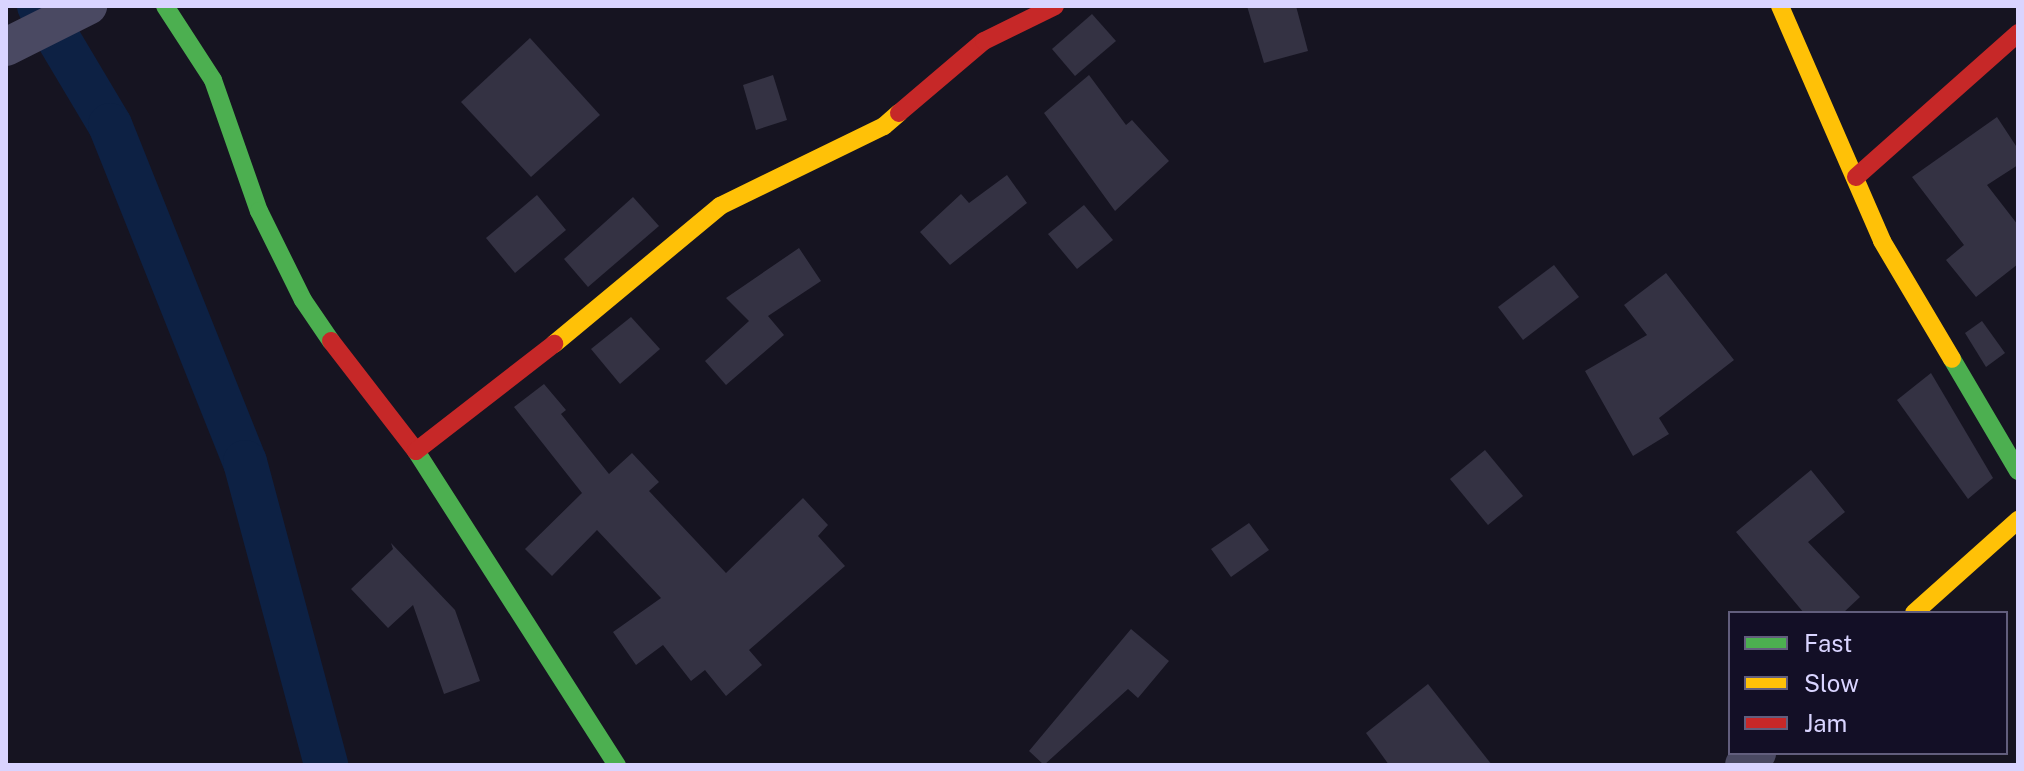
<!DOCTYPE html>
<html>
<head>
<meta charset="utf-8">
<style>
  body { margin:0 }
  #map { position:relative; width:2024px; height:771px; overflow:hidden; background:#161421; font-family:"Public Sans",sans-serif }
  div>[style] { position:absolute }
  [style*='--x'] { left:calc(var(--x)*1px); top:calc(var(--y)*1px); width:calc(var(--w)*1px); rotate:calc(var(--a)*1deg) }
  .canal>* { height:44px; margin:-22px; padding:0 22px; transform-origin:22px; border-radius:22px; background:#0d2144 }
  .building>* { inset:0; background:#343243 }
  .street>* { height:38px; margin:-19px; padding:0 19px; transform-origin:19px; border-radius:19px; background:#4a4962 }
  .fast>* { height:18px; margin:-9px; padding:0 9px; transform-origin:9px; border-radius:9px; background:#4caf50 }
  .slow>* { height:18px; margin:-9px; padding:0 9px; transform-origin:9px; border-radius:9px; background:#ffc107 }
  .jam>* { height:18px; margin:-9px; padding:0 9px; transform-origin:9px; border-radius:9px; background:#c62828 }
  span { translate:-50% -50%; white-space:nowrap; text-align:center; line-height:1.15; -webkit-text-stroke:8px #130f26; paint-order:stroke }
  .frame { position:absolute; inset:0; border:8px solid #d9d4ff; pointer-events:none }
  .legend { position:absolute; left:1728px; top:611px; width:280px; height:144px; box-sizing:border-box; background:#130f26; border:2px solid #625e7d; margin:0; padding:10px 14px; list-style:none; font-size:24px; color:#d9d4ff }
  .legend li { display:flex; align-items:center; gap:16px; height:40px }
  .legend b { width:40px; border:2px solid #625e7d }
</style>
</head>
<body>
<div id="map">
  <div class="canal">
    <div style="--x:39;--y:6;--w:139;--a:59.2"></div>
    <div style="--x:110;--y:125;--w:363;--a:68.2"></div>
    <div style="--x:245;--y:462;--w:314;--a:75"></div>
  </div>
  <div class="building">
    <div style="clip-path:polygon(1247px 6px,1296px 6px,1308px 51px,1264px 63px)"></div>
    <div style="clip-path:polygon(1092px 14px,1116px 41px,1075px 76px,1052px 49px)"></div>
    <div style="clip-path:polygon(530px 38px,600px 115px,531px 177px,461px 102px)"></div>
    <div style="clip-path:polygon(773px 75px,787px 120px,756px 130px,743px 85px)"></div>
    <div style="clip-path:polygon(1089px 75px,1126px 125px,1132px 120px,1169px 161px,1115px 211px,1044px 113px)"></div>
    <div style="clip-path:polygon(1997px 117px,2018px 149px,2018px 165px,1987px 185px,2018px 225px,2018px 264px,1976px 297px,1946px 260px,1964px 245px,1912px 177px)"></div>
    <div style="clip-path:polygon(1007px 175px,1027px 203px,950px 265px,920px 232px,961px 194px,969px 203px)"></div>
    <div style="clip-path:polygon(537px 195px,566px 230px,515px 273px,486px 238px)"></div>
    <div style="clip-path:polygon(633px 197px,659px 226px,588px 287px,564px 259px)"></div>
    <div style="clip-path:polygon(1084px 205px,1113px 240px,1077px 269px,1048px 234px)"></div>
    <div style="clip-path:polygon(799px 248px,821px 281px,768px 316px,784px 335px,726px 385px,705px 361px,749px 321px,726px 298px)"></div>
    <div style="clip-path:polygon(1554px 265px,1579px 297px,1523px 340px,1498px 307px)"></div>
    <div style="clip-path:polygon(1666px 273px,1734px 360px,1659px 418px,1669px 434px,1633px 456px,1585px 371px,1647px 335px,1624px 305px)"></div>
    <div style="clip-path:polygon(631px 317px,660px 349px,620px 384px,591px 349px)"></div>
    <div style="clip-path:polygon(1982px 321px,2005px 353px,1986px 367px,1965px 333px)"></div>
    <div style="clip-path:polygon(1931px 373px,1993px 478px,1968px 499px,1897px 400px)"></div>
    <div style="clip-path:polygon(544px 384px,566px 410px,561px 414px,609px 474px,632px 453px,659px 482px,649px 491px,726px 573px,803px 498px,828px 525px,818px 536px,845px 566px,749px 650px,762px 665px,726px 696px,705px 670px,691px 681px,663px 645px,636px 665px,613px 632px,661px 598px,597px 530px,552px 576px,525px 549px,582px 493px,514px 407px)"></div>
    <div style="clip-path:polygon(1485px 450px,1523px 496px,1488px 525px,1450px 479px)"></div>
    <div style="clip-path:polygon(1811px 470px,1845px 512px,1808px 542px,1860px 597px,1843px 613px,1804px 613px,1736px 532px)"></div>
    <div style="clip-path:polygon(1249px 523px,1269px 550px,1231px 577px,1211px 549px)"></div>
    <div style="clip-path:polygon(391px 543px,455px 610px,480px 681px,444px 694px,413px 605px,388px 628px,351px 589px,393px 549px)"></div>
    <div style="clip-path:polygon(1131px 629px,1169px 661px,1138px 698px,1128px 689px,1044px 765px,1029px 751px)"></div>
    <div style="clip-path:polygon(1428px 684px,1492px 765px,1389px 765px,1366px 733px)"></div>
  </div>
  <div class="street">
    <div style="--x:6;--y:47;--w:92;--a:-26.6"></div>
    <div style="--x:1744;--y:765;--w:18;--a:-43"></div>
  </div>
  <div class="fast">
    <div style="--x:165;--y:6;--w:88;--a:57"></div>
    <div style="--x:213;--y:80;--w:139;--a:70.7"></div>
    <div style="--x:259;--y:211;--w:99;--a:63.7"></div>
    <div style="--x:303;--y:300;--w:50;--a:55.7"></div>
    <div style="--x:1952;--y:359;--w:130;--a:59.5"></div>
    <div style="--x:416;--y:451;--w:373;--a:57.4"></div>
  </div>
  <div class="slow">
    <div style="--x:1780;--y:6;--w:256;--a:66.5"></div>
    <div style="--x:1882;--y:241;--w:137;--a:59.3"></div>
    <div style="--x:554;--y:344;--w:216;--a:-39.7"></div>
    <div style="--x:720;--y:206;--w:182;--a:-26"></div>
    <div style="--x:884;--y:126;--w:20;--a:-41"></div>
    <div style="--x:1914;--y:613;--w:140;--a:-41.8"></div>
  </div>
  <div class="jam">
    <div style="--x:899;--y:113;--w:111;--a:-40.3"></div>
    <div style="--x:984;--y:41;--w:79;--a:-26.2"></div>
    <div style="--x:1856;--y:177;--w:217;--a:-41.6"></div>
    <div style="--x:331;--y:341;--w:139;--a:52.3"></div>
    <div style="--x:416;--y:451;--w:175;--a:-37.8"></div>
  </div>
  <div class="frame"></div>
  <ul class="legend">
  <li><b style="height:10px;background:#4caf50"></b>Fast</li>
  <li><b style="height:10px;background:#ffc107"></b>Slow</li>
  <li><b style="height:10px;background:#c62828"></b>Jam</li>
  </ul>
</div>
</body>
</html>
